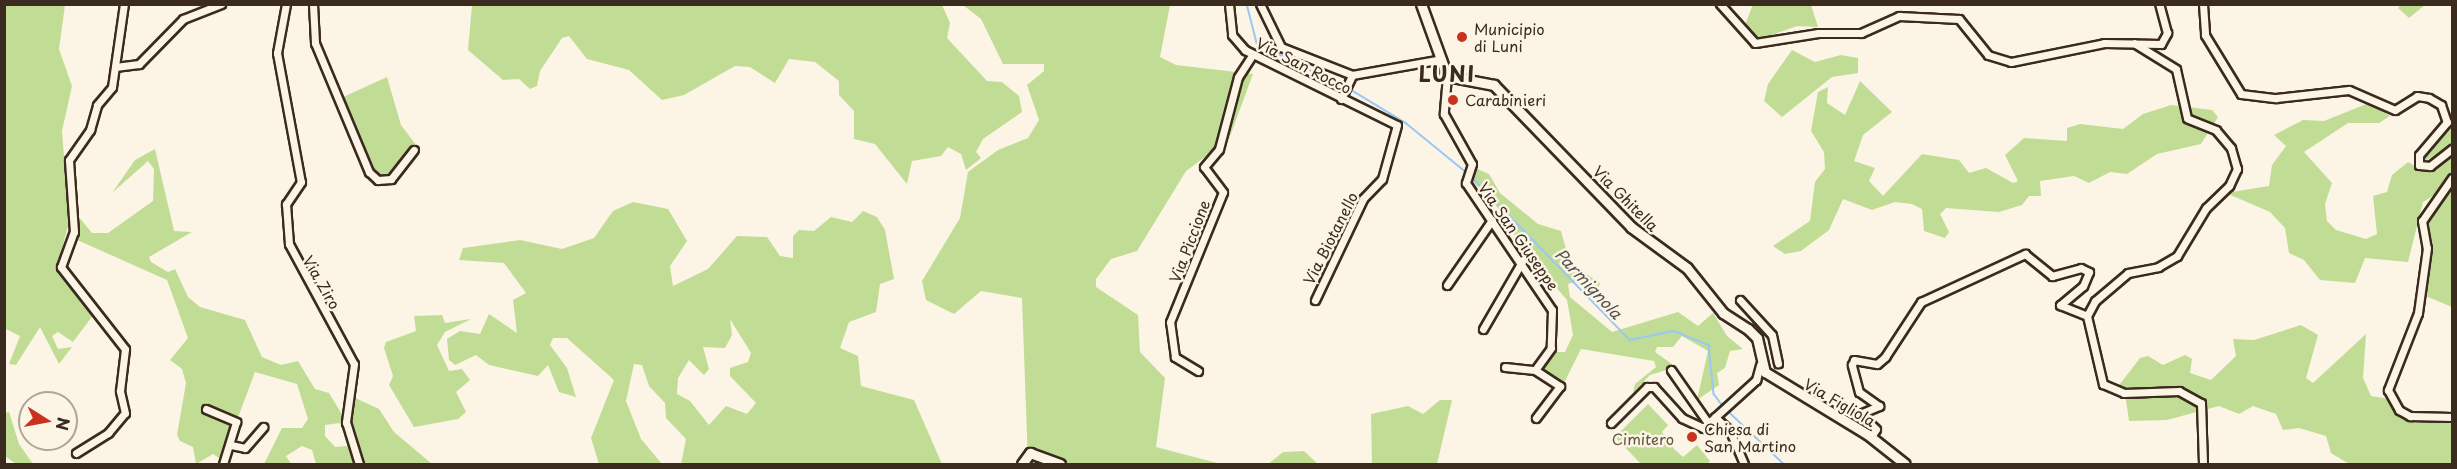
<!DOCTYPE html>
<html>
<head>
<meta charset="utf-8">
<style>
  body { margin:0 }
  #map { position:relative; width:2457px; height:469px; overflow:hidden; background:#fcf5e5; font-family:"Playpen Sans",sans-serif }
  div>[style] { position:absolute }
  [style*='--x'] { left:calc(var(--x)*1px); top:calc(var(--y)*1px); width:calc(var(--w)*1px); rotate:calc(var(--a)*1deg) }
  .green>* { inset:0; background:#c1dd95 }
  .stream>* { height:1.5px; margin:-0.75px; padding:0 0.75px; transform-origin:0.75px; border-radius:0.75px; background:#9bc7f5 }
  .roads { filter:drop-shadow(2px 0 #3b2a1e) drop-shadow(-2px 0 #3b2a1e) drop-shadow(0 2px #3b2a1e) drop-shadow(0 -2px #3b2a1e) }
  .street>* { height:7px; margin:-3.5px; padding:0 3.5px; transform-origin:3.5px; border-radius:3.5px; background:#fcf5e5 }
  .secondary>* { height:9px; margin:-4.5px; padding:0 4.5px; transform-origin:4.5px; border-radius:4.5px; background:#fcf5e5 }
  .dots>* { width:16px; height:16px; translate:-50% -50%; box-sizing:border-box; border:3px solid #fcf5e5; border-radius:50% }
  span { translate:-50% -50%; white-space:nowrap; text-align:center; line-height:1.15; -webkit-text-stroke:5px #fcf5e5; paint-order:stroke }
  .poi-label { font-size:15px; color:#3b2a1e }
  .left { translate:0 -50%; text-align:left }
  .street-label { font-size:15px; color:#3b2a1e }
  .park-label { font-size:15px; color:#5c573c }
  .water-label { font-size:16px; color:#535154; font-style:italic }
  .district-label { font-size:21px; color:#3b2a1e; font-weight:700; letter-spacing:1.5px }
  .frame { position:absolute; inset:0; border:6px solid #3b2a1e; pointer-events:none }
  .north { position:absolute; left:18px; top:391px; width:60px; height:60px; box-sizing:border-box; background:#fcf5e5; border:2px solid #afa495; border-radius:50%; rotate:101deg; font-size:16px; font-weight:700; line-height:24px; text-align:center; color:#3b2a1e }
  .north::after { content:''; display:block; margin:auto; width:21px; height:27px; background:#c8321e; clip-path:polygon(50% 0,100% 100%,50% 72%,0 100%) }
</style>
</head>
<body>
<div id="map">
  <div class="green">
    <div style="clip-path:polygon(1753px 4px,1811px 5px,1818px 27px,1797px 26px,1758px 40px,1744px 28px)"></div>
    <div style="clip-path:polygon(2402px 4px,2425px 4px,2425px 5px,2409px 18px,2398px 8px)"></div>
    <div style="clip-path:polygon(4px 5px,65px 5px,59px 49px,72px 86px,62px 131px,69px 222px,58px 264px,94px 314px,73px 342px,58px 332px,52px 336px,58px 349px,72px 347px,59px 364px,40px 327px,16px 365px,9px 364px,20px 336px,4px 328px)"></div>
    <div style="clip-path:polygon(472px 5px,942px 5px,950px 23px,947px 38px,987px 81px,1002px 82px,1019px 96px,1022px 112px,983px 139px,976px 152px,981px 158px,966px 170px,961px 154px,948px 147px,941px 156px,912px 161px,907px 184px,875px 144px,854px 139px,854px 111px,839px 95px,839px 81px,815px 62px,789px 59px,775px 83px,750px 67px,735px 66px,684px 95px,662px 100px,629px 70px,587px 59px,569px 36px,562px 38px,540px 71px,537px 86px,530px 89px,519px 79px,503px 80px,468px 50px)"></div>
    <div style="clip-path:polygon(963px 5px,1170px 5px,1160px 57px,1176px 65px,1253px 74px,1229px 139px,1186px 171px,1137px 251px,1111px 259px,1096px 279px,1096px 287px,1138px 315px,1140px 352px,1165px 378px,1156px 447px,1221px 464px,1028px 464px,1022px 298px,981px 291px,954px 314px,926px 300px,922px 281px,960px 218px,968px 172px,998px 150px,1028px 138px,1039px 120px,1027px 85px,1044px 71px,1044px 64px,1003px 64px,981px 19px)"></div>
    <div style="clip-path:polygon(1792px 50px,1815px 62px,1841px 55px,1858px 58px,1858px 73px,1832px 77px,1782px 117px,1764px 101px,1768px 84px)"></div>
    <div style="clip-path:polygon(387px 77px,401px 125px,416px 145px,386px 179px,374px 175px,341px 98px)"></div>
    <div style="clip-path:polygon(1860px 81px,1892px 112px,1863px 135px,1854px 161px,1875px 168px,1869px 181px,1883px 196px,1922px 154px,1959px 160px,1969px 173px,1986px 168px,2013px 183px,2018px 181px,2005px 155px,2024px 138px,2067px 141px,2067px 128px,2080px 124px,2123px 129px,2143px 114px,2171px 105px,2212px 110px,2218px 117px,2201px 144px,2157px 154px,2127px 174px,2110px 172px,2089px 183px,2074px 176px,2040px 181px,2041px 196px,2029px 196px,2022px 205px,1999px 212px,1946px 208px,1940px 214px,1949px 232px,1945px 238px,1924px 231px,1922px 209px,1912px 204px,1895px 202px,1872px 210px,1843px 199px,1829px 230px,1801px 251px,1785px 254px,1773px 246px,1810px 221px,1815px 182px,1825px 169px,1824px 152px,1811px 131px,1818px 92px,1828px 87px,1827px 103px,1845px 115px)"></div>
    <div style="clip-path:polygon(2369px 103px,2390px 116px,2379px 123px,2348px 123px,2304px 152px,2332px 183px,2325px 204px,2327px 221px,2336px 230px,2366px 239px,2377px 234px,2373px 196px,2387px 192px,2392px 175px,2408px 162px,2425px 172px,2452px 154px,2452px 170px,2439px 192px,2423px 202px,2408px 262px,2365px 258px,2355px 283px,2320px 280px,2304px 260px,2289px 253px,2285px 228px,2270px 212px,2226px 193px,2269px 186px,2272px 165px,2286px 146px,2274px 135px,2303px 120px,2324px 121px)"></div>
    <div style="clip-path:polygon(2452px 125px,2452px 145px,2422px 163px,2423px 153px)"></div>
    <div style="clip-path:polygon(155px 149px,174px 231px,192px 232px,149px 257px,151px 262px,168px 272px,175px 269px,188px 297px,200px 307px,245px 320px,262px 357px,281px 365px,298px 361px,315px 389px,329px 393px,343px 416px,340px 423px,325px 425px,325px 436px,335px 447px,347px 446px,356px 464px,316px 464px,312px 450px,302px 446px,286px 456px,291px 464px,264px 464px,282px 428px,302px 428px,308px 419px,297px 384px,255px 372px,222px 460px,213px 454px,196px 464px,193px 447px,180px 441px,177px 435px,186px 383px,182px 369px,170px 360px,188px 338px,167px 280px,75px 239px,78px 216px,92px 233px,108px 233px,153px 201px,154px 169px,148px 161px,112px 193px,135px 160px)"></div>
    <div style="clip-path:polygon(1475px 168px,1489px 174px,1500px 193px,1538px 224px,1561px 231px,1570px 263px,1600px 283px,1598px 290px,1580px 280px,1568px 284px,1570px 297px,1612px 332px,1678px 312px,1698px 326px,1713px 313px,1727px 336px,1743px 349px,1730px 351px,1725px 368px,1717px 373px,1719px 385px,1697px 400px,1708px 351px,1682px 336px,1673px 347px,1657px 347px,1655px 352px,1676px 367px,1650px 375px,1633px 393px,1635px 384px,1656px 367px,1654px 361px,1581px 349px,1565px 381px,1542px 375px,1552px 352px,1565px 352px,1573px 335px,1567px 300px,1526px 253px,1493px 201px,1470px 179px)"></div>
    <div style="clip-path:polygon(2452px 183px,2452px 307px,2428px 297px,2425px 287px,2430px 244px,2426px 223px)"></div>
    <div style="clip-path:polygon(evenodd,633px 202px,668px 209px,687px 241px,670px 266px,673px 286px,708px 269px,737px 236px,767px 237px,780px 256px,793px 258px,793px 236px,799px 230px,814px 231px,831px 217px,852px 222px,863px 211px,877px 217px,885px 230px,894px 279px,880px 284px,876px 312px,849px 322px,840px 348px,858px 356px,861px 386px,914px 400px,942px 464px,681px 464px,686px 439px,666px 418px,665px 403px,649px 386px,642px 365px,634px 364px,626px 401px,641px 439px,662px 464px,599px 464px,591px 438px,614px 380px,567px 338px,553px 338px,550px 345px,567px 368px,576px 397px,559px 392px,548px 365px,538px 376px,489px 365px,476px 355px,455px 365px,449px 360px,447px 339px,460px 331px,480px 334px,489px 314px,517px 333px,513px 300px,526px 293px,504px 263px,459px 260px,463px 248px,520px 240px,562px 249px,594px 238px,613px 211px,633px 202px,730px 319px,751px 353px,748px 362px,730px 368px,730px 376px,756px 403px,747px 414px,726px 406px,709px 425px,690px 401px,677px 394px,678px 378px,689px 360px,704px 375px,709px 369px,703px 347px,725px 348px,732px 335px,730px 319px)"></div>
    <div style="clip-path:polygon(442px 315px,445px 323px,471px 319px,445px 332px,437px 345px,449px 371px,462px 369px,470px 380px,456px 392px,466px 412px,458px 419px,414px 427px,389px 385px,393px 376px,384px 348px,386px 342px,416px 331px,414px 316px)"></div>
    <div style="clip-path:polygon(2301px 325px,2318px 335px,2306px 378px,2313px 383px,2366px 334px,2363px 378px,2371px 396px,2390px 399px,2407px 414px,2452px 416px,2452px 464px,2349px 464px,2331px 453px,2326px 436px,2299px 428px,2283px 430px,2276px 414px,2253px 406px,2239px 414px,2219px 406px,2167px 420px,2129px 421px,2126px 400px,2117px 388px,2140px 358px,2148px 356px,2163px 365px,2185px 355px,2192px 359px,2190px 373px,2211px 380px,2236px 356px,2233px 339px,2254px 340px)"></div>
    <div style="clip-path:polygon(351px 396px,379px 409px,394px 432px,432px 464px,363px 464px,349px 422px)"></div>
    <div style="clip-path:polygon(1440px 400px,1452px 400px,1437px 464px,1372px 464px,1371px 414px,1408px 406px,1423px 414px)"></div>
    <div style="clip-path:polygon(1648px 404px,1668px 425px,1662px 432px,1674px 449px,1683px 457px,1697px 445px,1710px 461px,1707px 464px,1641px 464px,1615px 437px)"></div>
    <div style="clip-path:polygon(9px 412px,19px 444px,33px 464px,16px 464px,5px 456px,5px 413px)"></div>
    <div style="clip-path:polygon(1304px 451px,1318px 464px,1268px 464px,1283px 452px)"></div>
  </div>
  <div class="stream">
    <div style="--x:1247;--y:4;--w:40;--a:75.6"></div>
    <div style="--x:1257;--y:43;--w:97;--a:27.1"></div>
    <div style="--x:1348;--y:88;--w:68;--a:31.1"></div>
    <div style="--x:1406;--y:123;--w:77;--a:39.2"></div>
    <div style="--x:1472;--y:177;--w:227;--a:45.9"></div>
    <div style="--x:1630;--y:340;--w:45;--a:-11.6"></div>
    <div style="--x:1674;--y:331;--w:38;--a:22"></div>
    <div style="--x:1709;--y:345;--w:49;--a:84.2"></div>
    <div style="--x:1714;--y:394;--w:15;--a:53"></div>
    <div style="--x:1727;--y:410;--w:79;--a:43.5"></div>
  </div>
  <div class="roads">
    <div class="street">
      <div style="--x:286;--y:4;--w:50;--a:100.4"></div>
      <div style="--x:277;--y:53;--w:131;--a:79.5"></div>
      <div style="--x:301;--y:182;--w:27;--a:124"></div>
      <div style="--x:286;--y:204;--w:40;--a:85.7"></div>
      <div style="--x:289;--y:244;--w:136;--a:61.6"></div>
      <div style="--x:354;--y:364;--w:59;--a:97.9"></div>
      <div style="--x:346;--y:422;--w:44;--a:72.8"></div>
      <div style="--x:313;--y:4;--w:39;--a:87"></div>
      <div style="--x:315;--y:43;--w:140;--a:67.3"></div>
      <div style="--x:369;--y:172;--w:12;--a:42"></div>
      <div style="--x:378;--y:180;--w:13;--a:-4"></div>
      <div style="--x:391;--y:179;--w:37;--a:-52"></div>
      <div style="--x:1229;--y:4;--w:31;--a:84"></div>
      <div style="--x:1232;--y:35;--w:20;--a:49"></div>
      <div style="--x:1245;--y:50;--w:169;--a:26.3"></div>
      <div style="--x:1397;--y:125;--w:56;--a:105.5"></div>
      <div style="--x:1382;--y:179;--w:28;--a:134"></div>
      <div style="--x:1363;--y:199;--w:112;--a:115.4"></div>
      <div style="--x:1260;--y:4;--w:48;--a:64"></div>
      <div style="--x:1281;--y:47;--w:76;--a:21.5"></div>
      <div style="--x:1352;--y:75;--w:86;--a:-10"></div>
      <div style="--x:1720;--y:4;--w:52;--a:48.1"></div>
      <div style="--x:1755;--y:43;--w:64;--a:-9"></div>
      <div style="--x:1818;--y:33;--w:43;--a:0"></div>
      <div style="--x:1861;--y:33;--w:42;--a:-24.1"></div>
      <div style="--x:1899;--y:16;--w:60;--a:2.9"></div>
      <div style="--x:1959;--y:19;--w:46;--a:51.1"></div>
      <div style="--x:1988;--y:55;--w:24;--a:17"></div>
      <div style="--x:2011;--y:62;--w:95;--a:-11.5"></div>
      <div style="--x:2104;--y:43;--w:57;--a:1"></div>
      <div style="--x:2161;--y:44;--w:13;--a:-61"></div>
      <div style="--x:2167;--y:33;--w:30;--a:-105"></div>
      <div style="--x:2203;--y:4;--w:31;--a:86"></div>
      <div style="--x:2205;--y:35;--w:69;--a:58.6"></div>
      <div style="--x:2241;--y:94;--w:35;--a:7"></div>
      <div style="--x:2276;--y:98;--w:73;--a:-6.3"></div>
      <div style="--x:2349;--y:90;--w:50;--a:23.5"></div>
      <div style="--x:2395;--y:110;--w:26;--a:-32"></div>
      <div style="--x:2417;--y:96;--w:12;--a:9"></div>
      <div style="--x:2429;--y:98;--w:14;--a:30"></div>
      <div style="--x:2441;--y:105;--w:18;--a:71"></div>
      <div style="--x:2447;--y:122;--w:43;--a:130.3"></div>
      <div style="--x:2419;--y:155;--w:10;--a:90"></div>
      <div style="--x:2419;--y:165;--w:11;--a:5"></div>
      <div style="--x:2430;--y:166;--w:28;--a:-38"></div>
      <div style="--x:115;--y:67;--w:24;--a:-7"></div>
      <div style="--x:139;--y:64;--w:63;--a:-45.6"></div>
      <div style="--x:183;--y:19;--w:41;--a:-21.5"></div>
      <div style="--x:1447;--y:76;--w:38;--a:95"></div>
      <div style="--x:1444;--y:114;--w:57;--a:60.8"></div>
      <div style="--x:1472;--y:164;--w:20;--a:108"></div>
      <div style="--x:1466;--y:183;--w:153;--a:55.9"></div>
      <div style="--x:1552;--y:310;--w:38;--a:92"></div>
      <div style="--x:1551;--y:348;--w:27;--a:126"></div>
      <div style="--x:1535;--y:370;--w:30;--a:33"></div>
      <div style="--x:1560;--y:386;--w:40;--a:127"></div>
      <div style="--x:1341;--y:99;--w:26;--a:-65"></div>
      <div style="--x:2452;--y:178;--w:52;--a:124.9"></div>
      <div style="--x:2422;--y:221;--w:27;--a:80"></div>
      <div style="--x:2427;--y:248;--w:66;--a:97.9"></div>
      <div style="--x:2418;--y:313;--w:83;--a:111.3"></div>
      <div style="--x:2388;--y:390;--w:23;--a:61"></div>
      <div style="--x:2399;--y:410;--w:13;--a:29"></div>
      <div style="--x:2410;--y:416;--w:42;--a:1.4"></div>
      <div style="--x:1447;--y:285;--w:79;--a:-55.3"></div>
      <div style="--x:1740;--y:300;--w:47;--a:47.6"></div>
      <div style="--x:1772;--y:335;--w:29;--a:78"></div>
      <div style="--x:2087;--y:316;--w:70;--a:76.8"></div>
      <div style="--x:2103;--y:384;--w:23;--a:23"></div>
      <div style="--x:2124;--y:393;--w:55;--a:-2.1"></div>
      <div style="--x:2179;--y:391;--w:25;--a:29"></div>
      <div style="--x:2201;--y:403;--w:61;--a:88.1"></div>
      <div style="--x:1483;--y:329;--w:80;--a:-59.9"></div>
      <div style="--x:1505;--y:367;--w:30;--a:6"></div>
      <div style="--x:1671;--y:370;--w:65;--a:55.1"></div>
      <div style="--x:1198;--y:371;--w:27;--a:-149"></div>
      <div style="--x:1175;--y:357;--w:35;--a:-98"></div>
      <div style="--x:1170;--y:322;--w:140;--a:-67.8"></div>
      <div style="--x:1223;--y:192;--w:31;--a:-127"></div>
      <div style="--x:1204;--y:167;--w:23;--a:-50"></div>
      <div style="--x:1219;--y:149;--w:74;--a:-75.2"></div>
      <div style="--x:1238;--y:77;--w:27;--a:-57"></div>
      <div style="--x:206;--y:409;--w:33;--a:23"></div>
      <div style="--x:236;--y:422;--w:44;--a:107.2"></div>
      <div style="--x:1715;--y:417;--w:21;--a:43"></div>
      <div style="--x:1730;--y:431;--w:36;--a:67"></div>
      <div style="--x:1611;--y:423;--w:51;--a:-45"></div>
      <div style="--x:1647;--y:387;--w:7;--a:0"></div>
      <div style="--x:1654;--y:387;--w:42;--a:47.9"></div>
      <div style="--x:1682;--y:418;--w:23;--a:25"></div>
      <div style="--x:1703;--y:428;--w:72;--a:-42.2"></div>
      <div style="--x:1756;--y:380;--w:16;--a:-75"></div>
      <div style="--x:1871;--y:437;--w:9;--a:-58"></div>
      <div style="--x:1876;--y:429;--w:22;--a:-137"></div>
      <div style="--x:1860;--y:414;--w:21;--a:-23"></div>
      <div style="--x:1879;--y:406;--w:24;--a:-145"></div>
      <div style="--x:1859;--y:392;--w:28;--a:-105"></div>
      <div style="--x:1852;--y:365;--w:5;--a:-68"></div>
      <div style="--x:1854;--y:360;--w:23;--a:10"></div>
      <div style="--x:1877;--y:364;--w:11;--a:-41"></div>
      <div style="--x:1885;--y:357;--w:66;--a:-56.8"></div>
      <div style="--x:1921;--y:302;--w:115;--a:-24.8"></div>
      <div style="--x:2025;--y:254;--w:35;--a:39"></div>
      <div style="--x:2052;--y:276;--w:30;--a:-15"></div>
      <div style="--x:2081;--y:268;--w:9;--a:27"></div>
      <div style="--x:2089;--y:272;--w:15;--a:113"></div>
      <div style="--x:2083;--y:286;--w:30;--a:140"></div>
      <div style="--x:2060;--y:305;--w:29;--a:22"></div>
      <div style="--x:2087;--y:316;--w:17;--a:-62"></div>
      <div style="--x:2095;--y:301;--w:43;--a:-40.3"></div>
      <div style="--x:2128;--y:273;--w:31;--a:-11"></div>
      <div style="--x:2158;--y:267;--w:22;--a:-30"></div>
      <div style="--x:2177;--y:256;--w:56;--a:-58.9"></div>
      <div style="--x:2206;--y:208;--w:32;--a:-44"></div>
      <div style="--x:2229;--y:186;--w:19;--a:-65"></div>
      <div style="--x:2237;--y:169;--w:22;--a:-106"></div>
      <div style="--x:2231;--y:148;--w:23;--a:-130"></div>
      <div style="--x:2216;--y:130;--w:31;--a:-158"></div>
      <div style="--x:2187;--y:118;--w:50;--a:-102.7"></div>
      <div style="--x:2176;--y:69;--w:49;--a:-148.2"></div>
      <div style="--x:231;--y:445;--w:14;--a:12"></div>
      <div style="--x:245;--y:448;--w:28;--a:-49"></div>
      <div style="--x:76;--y:453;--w:38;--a:-32"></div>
      <div style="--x:108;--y:433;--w:26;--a:-50"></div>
      <div style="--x:125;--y:413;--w:23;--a:-103"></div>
      <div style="--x:120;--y:391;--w:42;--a:-83.2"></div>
      <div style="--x:125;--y:349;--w:104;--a:-128"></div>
      <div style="--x:61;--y:267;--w:37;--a:-70"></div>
      <div style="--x:74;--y:232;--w:72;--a:-94"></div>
      <div style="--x:69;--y:160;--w:37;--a:-55"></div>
      <div style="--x:90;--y:130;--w:26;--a:-74"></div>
      <div style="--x:97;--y:105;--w:23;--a:-50"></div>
      <div style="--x:112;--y:87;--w:84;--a:-81.8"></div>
    </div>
    <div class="secondary">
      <div style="--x:1421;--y:4;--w:77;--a:70.1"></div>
      <div style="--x:1447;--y:76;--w:48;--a:10.8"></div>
      <div style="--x:1494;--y:85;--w:197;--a:46"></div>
      <div style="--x:1631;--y:227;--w:69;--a:36.2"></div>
      <div style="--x:1687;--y:268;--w:58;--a:51.3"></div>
      <div style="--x:1723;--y:313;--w:30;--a:33"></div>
      <div style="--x:1748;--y:329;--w:13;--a:45"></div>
      <div style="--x:1757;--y:338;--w:35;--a:77"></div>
      <div style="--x:1765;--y:372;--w:119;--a:31.3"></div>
      <div style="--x:1867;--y:434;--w:48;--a:38.3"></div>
      <div style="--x:1022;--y:464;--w:14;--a:-54"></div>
      <div style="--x:1030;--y:453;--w:32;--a:20"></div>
    </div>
  </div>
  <div class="dots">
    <div style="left:1462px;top:37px;background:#c8321e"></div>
    <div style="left:1453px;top:100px;background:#c8321e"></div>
    <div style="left:1692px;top:437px;background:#c8321e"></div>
  </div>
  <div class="poi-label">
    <span class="left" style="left:1474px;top:37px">Municipio<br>di Luni</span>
    <span class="left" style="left:1465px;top:100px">Carabinieri</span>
    <span class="left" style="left:1704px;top:437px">Chiesa di<br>San Martino</span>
  </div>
  <div class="street-label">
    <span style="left:1304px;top:65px;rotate:27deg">Via San Rocco</span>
    <span style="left:1626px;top:198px;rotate:45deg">Via Ghitella</span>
    <span style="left:1519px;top:236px;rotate:55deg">Via San Giuseppe</span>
    <span style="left:1330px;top:238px;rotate:-63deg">Via Biotanello</span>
    <span style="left:1189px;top:241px;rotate:-69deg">Via Piccione</span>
    <span style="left:322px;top:282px;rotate:60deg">Via Ziro</span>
    <span style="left:1840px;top:402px;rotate:30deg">Via Figliola</span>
  </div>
  <div class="park-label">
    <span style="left:1643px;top:439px">Cimitero</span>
  </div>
  <div class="water-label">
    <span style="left:1589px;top:283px;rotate:47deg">Parmignola</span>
  </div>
  <div class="district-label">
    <span style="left:1447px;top:73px">LUNI</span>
  </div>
  <div class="frame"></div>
  <div class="north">N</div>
</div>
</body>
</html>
